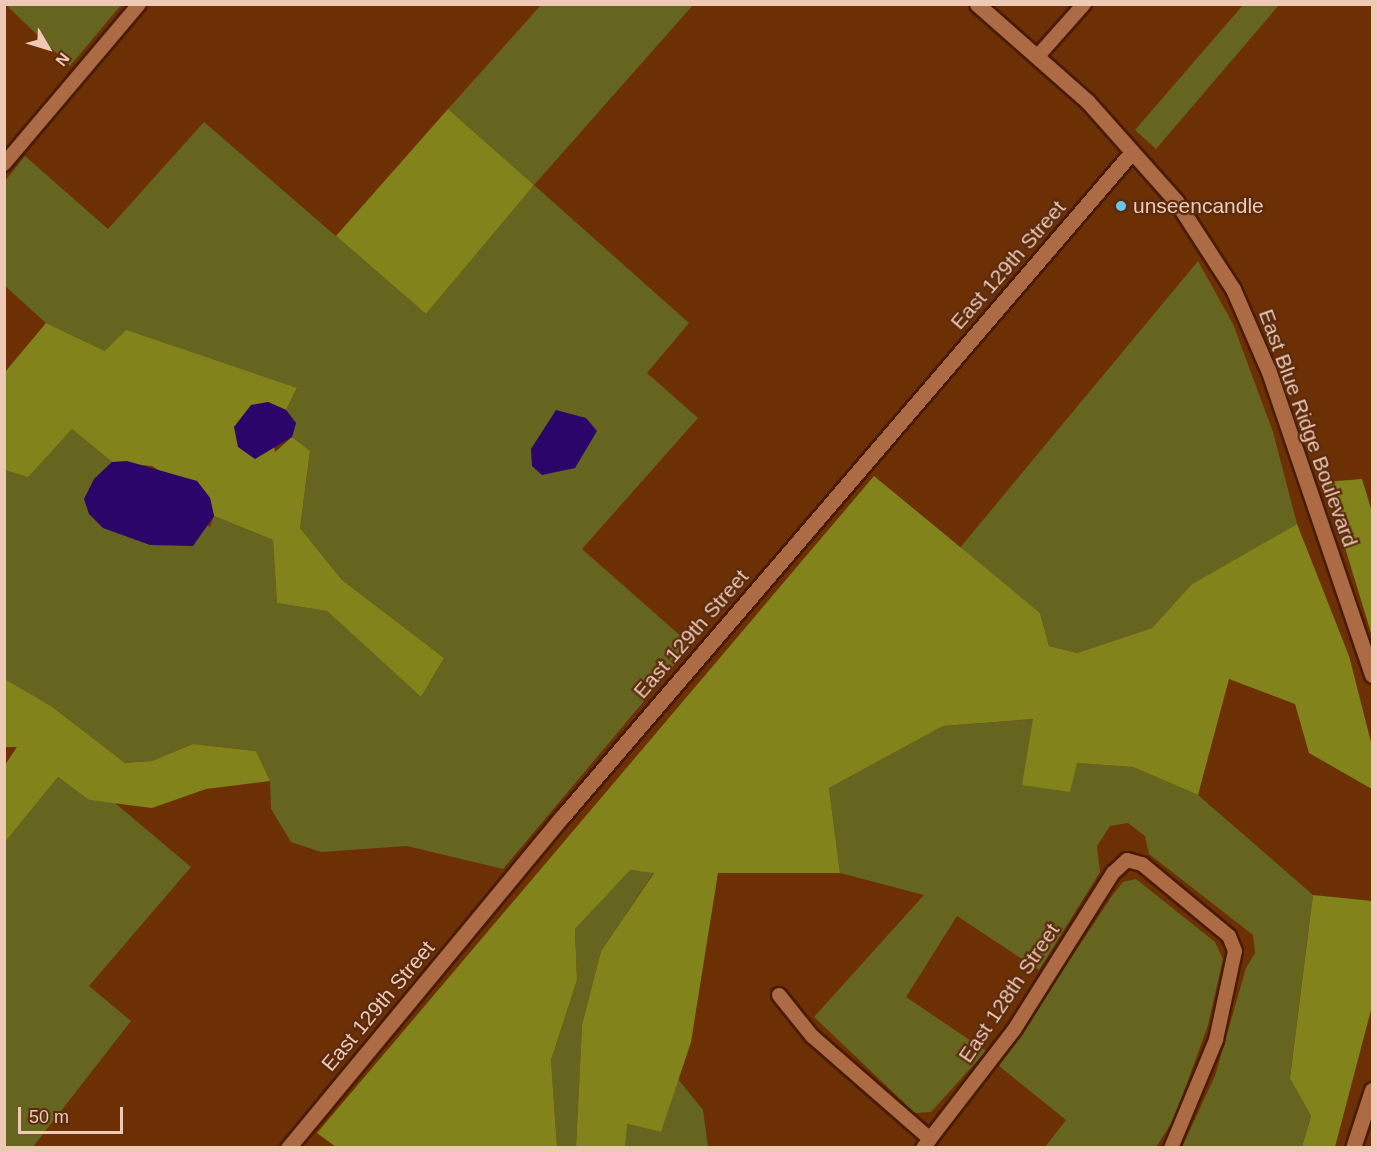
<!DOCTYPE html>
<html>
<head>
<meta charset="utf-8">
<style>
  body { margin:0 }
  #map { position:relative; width:1377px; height:1152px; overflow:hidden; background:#6d3005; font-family:Helvetica,sans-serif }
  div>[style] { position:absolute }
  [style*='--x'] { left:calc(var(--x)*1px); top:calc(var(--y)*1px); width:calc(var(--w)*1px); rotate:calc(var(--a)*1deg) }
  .green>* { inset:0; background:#65651f }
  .forest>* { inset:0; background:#83831c }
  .water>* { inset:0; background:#2b0569 }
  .roads { filter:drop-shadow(2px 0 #481b00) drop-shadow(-2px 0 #481b00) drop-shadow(0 2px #481b00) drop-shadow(0 -2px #481b00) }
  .minor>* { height:14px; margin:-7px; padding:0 7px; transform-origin:7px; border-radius:7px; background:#ac6a45 }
  .secondary>* { height:15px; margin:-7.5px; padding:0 7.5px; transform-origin:7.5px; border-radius:7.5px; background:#ac6a45 }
  .dots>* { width:16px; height:16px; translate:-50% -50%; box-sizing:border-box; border:3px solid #5a2b0e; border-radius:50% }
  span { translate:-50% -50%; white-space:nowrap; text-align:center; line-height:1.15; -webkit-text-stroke:4.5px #5a2b0e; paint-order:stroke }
  .poi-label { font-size:21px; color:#eec9b6 }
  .left { translate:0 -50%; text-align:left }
  .street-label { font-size:21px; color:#eec9b6 }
  .frame { position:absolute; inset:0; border:6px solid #eec9b6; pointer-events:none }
  .north { position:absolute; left:18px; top:18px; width:60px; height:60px; -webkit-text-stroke:4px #5a2b0e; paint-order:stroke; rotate:128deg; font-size:16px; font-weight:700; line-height:24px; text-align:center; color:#eec9b6 }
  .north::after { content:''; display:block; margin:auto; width:21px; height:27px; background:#eec9b6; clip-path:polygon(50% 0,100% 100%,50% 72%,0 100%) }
  .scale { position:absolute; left:18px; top:1107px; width:105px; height:27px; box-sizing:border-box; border:3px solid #eec9b6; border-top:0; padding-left:8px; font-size:18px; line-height:21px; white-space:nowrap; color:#eec9b6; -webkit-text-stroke:4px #5a2b0e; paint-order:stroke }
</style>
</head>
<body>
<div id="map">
  <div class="green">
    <div style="clip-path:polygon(5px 4px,121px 4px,121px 5px,70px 66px)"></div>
    <div style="clip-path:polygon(1244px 4px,1279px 5px,1156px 149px,1135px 130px)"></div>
    <div style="clip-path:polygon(541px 5px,693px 5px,534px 185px,689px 323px,647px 373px,698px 418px,582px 549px,691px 645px,503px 869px,407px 846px,321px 852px,291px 842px,271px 809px,270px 781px,256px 751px,193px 744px,152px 761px,125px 763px,51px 706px,5px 679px,5px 470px,28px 476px,72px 429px,112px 462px,94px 479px,210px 527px,214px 516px,273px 540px,277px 603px,327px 611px,421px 697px,444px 658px,342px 580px,300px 528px,310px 451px,292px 437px,296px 423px,286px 410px,297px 389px,105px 351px,46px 323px,5px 286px,5px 181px,25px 156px,108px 229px,204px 122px,426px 314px,534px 185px,448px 109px)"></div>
    <div style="clip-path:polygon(1198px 261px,1233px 324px,1273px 432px,1297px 524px,1192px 584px,1152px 628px,1077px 653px,1049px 646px,1040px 613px,959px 549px)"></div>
    <div style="clip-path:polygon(1034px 719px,1077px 763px,1133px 767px,1198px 795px,1313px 895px,1290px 1077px,1311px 1116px,1302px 1147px,1182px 1147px,1215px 1076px,1246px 968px,1255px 953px,1253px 935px,1149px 854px,1145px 836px,1128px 823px,1110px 826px,1097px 846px,1100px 872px,1039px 970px,957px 916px,906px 997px,986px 1051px,931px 1112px,915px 1113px,814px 1017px,924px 895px,840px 873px,829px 788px,943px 726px)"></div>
    <div style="clip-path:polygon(58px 777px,89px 800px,115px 803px,191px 867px,89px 986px,131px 1021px,33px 1147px,5px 1148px,5px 842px)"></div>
    <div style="clip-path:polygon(629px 870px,654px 872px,601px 951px,582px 1025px,576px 1147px,557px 1147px,551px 1060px,577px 980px,575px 929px)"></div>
    <div style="clip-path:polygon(1136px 879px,1215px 942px,1223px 959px,1208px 1025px,1174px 1119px,1156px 1147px,1045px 1147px,1066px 1120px,999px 1066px,1112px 896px,1123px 882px)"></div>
    <div style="clip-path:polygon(678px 1079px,703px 1110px,708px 1147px,625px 1148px,626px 1124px,661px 1132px)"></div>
  </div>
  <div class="forest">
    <div style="clip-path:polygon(448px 109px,534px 185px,426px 314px,336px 236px)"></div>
    <div style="clip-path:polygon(46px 323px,105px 351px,126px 330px,297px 388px,286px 410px,268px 402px,275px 452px,292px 437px,310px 451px,300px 528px,342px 580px,444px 658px,421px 697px,327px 611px,277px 603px,273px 540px,214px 516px,210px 498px,197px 481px,169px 477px,152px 466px,112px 462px,72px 429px,28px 477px,5px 470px,5px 372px)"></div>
    <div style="clip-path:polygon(874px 476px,1040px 613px,1049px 646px,1077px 653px,1152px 628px,1192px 584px,1297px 524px,1349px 656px,1372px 746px,1372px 789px,1309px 753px,1295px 704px,1229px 679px,1198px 795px,1133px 767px,1077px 763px,1070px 792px,1022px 785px,1033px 719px,943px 726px,829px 788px,840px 873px,718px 873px,691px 1042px,661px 1132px,627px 1124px,625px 1147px,576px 1147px,582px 1025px,601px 951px,654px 873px,630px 870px,575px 929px,577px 980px,551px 1060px,557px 1147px,336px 1147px,317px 1133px)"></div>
    <div style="clip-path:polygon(1362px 479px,1372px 512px,1372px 636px,1325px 482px)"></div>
    <div style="clip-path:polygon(5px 679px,51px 706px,125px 763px,152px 761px,193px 744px,256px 751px,270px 781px,206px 789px,152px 808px,89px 800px,58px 777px,5px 842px,5px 765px,17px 747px,5px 747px)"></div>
    <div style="clip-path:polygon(1313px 895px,1372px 901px,1371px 1010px,1335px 1147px,1302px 1147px,1311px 1116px,1290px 1078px)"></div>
  </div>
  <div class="water">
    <div style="clip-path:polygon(268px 402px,286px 410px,296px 423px,292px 437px,255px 459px,238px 447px,234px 427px,251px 405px)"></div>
    <div style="clip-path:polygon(556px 410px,586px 418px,597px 431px,575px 468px,542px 475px,532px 466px,531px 449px)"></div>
    <div style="clip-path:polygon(127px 461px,197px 481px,210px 498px,214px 516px,193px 546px,150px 545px,103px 528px,89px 514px,84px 499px,94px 479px,112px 462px)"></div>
  </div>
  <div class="roads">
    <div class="minor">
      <div style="--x:1037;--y:57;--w:71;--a:-48.4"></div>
      <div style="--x:4;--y:164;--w:209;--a:-49.8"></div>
      <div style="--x:779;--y:995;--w:53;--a:51.2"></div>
      <div style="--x:812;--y:1036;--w:157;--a:41.1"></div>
      <div style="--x:923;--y:1148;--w:149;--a:-52.4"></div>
      <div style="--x:1014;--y:1030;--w:186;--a:-57.8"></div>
      <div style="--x:1113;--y:873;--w:19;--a:-43"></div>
      <div style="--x:1127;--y:860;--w:16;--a:15"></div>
      <div style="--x:1142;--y:864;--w:113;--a:39.6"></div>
      <div style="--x:1229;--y:936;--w:16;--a:68"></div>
      <div style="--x:1235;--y:951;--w:91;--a:102.1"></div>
      <div style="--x:1216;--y:1040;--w:117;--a:112.6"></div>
    </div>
    <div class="secondary">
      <div style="--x:977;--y:4;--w:148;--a:41.4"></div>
      <div style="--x:1088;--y:102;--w:132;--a:48.4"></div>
      <div style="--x:1176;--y:201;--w:105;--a:57.1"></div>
      <div style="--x:1233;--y:289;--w:90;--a:66.6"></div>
      <div style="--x:1269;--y:372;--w:320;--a:71.2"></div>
      <div style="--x:288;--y:1148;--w:431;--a:-50.4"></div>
      <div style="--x:563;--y:816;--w:874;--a:-49.41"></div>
      <div style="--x:1353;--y:1148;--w:61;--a:-71.9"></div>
    </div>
  </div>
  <div class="dots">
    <div style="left:1121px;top:206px;background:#66c4ef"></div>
  </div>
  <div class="poi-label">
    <span class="left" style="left:1133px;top:206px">unseencandle</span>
  </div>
  <div class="street-label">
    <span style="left:1008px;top:265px;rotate:-49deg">East 129th Street</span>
    <span style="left:1308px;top:428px;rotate:70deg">East Blue Ridge Boulevard</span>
    <span style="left:691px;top:634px;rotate:-49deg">East 129th Street</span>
    <span style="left:1009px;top:993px;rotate:-56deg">East 128th Street</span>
    <span style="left:378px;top:1006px;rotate:-50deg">East 129th Street</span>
  </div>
  <div class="frame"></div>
  <div class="north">N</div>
  <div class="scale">50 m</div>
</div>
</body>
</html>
